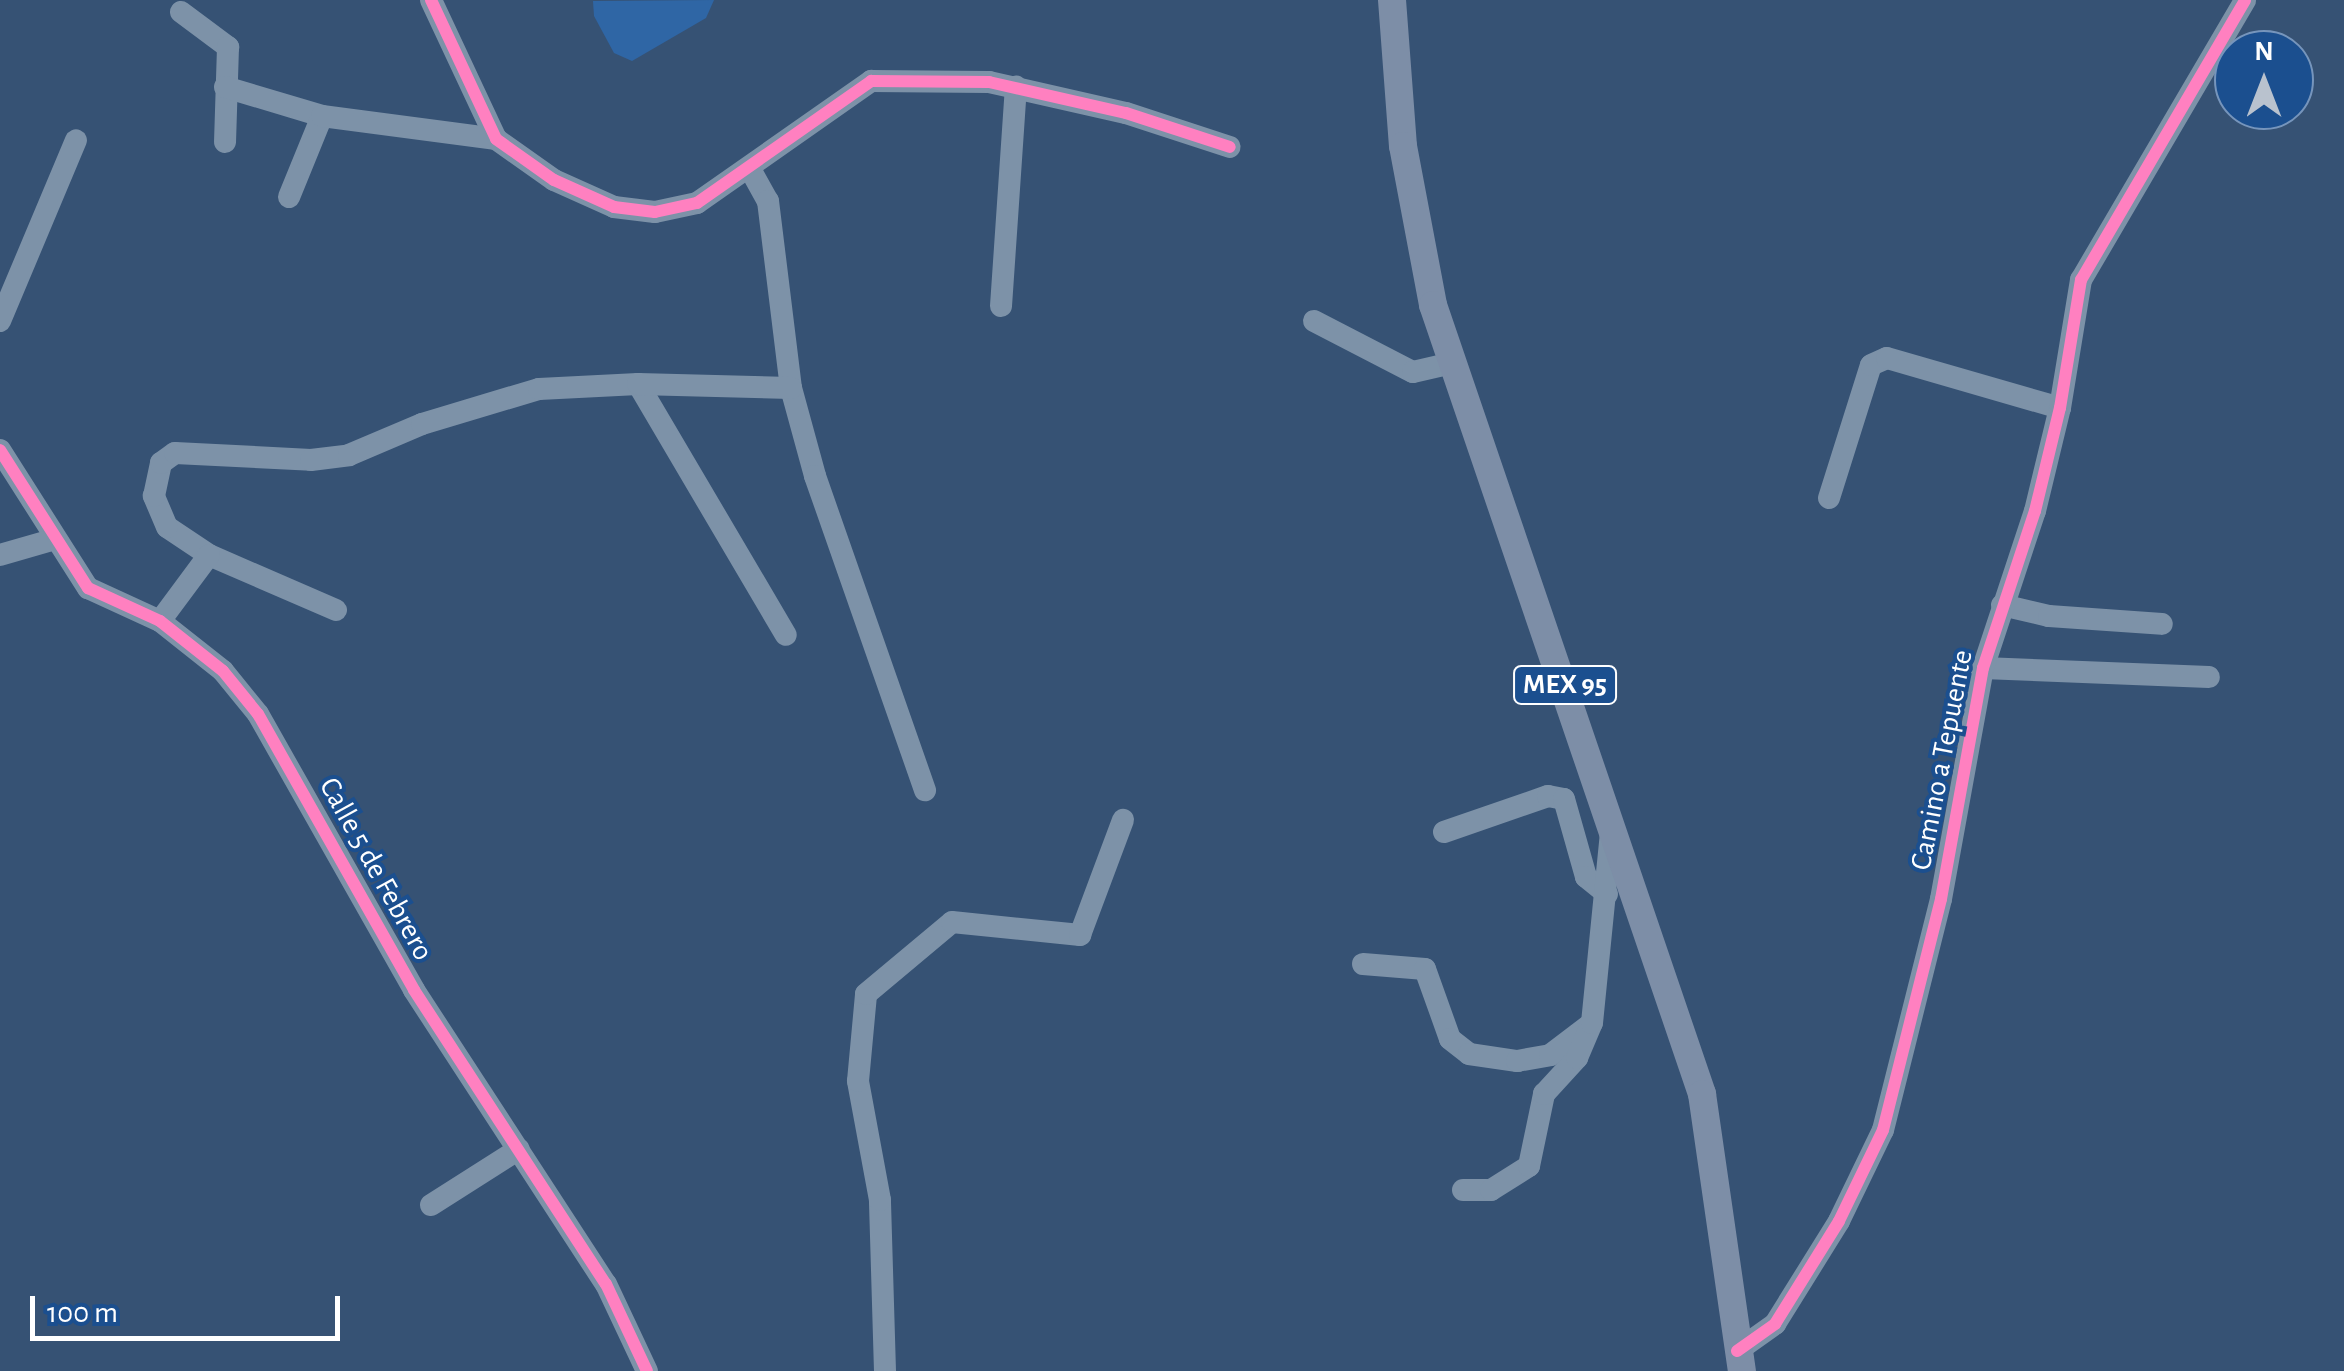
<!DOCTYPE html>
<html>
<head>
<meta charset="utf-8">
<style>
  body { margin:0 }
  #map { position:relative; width:2344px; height:1371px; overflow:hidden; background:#365274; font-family:"Alegreya Sans",sans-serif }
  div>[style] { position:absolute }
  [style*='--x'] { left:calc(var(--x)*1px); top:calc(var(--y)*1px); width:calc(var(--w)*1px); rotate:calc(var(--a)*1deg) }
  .green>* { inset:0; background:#2f66a5 }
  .minor>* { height:22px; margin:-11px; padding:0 11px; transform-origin:11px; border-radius:11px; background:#7d92a8 }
  .major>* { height:28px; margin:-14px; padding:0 14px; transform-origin:14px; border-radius:14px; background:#7d8ea7 }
  .cycleway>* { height:12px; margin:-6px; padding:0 6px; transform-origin:6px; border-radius:6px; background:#ff80c0 }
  span { translate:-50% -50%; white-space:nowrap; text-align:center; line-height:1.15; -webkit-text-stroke:8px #1b4f8f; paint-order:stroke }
  .shield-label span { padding:2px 8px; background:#1b4f8f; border:2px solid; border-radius:8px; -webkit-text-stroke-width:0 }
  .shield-label { font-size:28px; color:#fff; font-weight:700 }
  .street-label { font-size:30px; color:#fff }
  .north { position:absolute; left:2214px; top:30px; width:100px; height:100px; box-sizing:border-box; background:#1b4f8f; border:2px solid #7695bc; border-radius:50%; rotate:0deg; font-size:28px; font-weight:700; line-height:40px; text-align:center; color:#fff }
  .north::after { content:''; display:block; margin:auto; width:35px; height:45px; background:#b9c2ce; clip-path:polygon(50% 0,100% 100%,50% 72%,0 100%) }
  .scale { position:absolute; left:30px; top:1296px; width:310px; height:45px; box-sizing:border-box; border:5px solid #fff; border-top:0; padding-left:12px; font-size:30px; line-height:35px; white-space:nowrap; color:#fff; -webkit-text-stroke:8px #1b4f8f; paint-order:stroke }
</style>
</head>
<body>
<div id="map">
  <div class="green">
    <div style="clip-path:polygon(714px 0,706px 18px,632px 61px,614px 53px,594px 16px,593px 1px)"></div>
  </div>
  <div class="minor">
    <div style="--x:431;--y:0;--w:153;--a:64.9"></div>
    <div style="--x:496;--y:139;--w:71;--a:35.3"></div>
    <div style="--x:554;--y:180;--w:66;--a:24.2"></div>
    <div style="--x:614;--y:207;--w:41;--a:7"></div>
    <div style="--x:655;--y:212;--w:43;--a:-12.1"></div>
    <div style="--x:697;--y:203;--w:213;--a:-35"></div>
    <div style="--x:871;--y:81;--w:118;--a:0.5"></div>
    <div style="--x:989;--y:82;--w:140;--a:12.8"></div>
    <div style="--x:1126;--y:113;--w:109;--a:18.1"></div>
    <div style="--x:181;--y:12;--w:59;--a:36.7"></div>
    <div style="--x:228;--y:47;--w:95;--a:91.8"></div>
    <div style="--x:225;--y:87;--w:101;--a:16.6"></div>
    <div style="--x:750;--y:169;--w:37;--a:61"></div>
    <div style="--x:768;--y:201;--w:188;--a:83"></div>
    <div style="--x:791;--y:388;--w:91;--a:74.7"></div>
    <div style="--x:815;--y:476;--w:333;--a:70.7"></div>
    <div style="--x:289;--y:197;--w:87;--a:-67.8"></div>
    <div style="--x:322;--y:116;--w:176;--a:7.5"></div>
    <div style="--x:1001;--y:306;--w:220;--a:-86.1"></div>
    <div style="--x:0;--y:321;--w:196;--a:-67.2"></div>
    <div style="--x:1314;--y:321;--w:111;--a:27.3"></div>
    <div style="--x:1413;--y:372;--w:39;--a:-13"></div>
    <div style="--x:638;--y:384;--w:291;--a:59.5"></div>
    <div style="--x:0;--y:450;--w:164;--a:57.5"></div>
    <div style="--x:88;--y:588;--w:79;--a:24.6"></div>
    <div style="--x:160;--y:621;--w:80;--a:38.4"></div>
    <div style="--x:223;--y:671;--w:55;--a:50.9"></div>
    <div style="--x:258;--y:714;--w:317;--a:60.5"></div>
    <div style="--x:414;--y:990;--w:351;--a:56.9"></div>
    <div style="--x:606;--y:1284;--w:96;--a:64.8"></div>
    <div style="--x:1829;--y:498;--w:139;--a:-72.5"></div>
    <div style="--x:1871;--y:365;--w:17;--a:-24"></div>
    <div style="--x:1887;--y:358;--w:180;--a:16.1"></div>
    <div style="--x:0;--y:555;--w:54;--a:-16.1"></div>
    <div style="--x:2002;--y:605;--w:48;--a:13.2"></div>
    <div style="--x:2049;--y:616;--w:113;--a:4"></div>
    <div style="--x:336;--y:610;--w:138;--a:-156.6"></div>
    <div style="--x:209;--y:555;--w:50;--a:-146.3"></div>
    <div style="--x:167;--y:527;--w:34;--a:-113"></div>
    <div style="--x:154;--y:496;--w:34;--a:-78"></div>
    <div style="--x:161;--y:463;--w:17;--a:-36"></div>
    <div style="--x:175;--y:453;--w:136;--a:2.9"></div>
    <div style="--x:311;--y:460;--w:38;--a:-7"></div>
    <div style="--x:349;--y:455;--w:79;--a:-23"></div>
    <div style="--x:422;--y:424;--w:122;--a:-16.7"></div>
    <div style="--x:539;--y:389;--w:99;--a:-2.9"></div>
    <div style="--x:638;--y:384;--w:153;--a:1.5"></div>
    <div style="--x:160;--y:621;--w:82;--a:-53.4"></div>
    <div style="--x:1983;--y:668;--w:226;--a:2.3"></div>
    <div style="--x:1444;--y:832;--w:110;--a:-19.1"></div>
    <div style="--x:1548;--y:796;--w:16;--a:11"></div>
    <div style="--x:1564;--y:799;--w:81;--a:74.2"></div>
    <div style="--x:1586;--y:877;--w:27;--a:39"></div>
    <div style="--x:1363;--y:964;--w:62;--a:4.6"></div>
    <div style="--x:1425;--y:969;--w:74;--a:70.3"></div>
    <div style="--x:1450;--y:1039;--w:24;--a:38"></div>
    <div style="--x:1469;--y:1054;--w:49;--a:8.3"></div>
    <div style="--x:1517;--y:1061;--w:34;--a:-10"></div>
    <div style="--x:1550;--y:1055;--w:48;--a:-37.3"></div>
    <div style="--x:1463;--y:1190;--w:28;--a:0"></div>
    <div style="--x:1491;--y:1190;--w:45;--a:-32.3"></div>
    <div style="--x:1529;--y:1166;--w:74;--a:-78.2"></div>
    <div style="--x:1544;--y:1094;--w:49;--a:-47.5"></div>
    <div style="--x:1577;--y:1058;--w:38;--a:-67"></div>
    <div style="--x:1592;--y:1023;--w:191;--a:-84.3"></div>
    <div style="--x:431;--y:1205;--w:104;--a:-32.5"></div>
    <div style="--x:1737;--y:1351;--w:47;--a:-35.4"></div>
    <div style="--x:1775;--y:1324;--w:121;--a:-58.1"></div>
    <div style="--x:1839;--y:1221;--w:101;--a:-64.2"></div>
    <div style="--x:1883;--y:1130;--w:238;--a:-75.9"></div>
    <div style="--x:1941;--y:899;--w:235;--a:-79.7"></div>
    <div style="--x:1983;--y:668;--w:165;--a:-71.7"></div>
    <div style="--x:2035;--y:511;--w:106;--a:-76.4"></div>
    <div style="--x:2060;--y:408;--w:130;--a:-80.7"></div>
    <div style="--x:2081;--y:280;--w:324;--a:-59.6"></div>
    <div style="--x:885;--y:1371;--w:171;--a:-91.7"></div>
    <div style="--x:880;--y:1200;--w:121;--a:-100.5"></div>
    <div style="--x:858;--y:1081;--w:87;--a:-84.7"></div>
    <div style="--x:866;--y:994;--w:112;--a:-39.9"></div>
    <div style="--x:952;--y:922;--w:129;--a:5.8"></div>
    <div style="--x:1080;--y:935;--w:123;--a:-69.5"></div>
  </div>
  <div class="major">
    <div style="--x:1392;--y:0;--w:146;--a:85.7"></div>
    <div style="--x:1403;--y:146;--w:162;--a:79.3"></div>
    <div style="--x:1433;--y:305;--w:834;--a:71.17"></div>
    <div style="--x:1702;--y:1094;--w:280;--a:81.8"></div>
  </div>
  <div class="cycleway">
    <div style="--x:431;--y:0;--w:153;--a:64.9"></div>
    <div style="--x:496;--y:139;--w:71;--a:35.3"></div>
    <div style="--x:554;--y:180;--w:66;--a:24.2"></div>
    <div style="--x:614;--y:207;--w:41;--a:7"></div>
    <div style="--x:655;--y:212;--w:43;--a:-12.1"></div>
    <div style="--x:697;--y:203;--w:213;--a:-35"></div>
    <div style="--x:871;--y:81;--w:118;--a:0.5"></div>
    <div style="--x:989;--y:82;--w:140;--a:12.8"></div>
    <div style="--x:1126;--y:113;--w:109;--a:18.1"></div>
    <div style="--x:0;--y:450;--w:164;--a:57.5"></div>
    <div style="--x:88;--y:588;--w:79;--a:24.6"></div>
    <div style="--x:160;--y:621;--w:80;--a:38.4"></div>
    <div style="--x:223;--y:671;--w:55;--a:50.9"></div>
    <div style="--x:258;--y:714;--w:317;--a:60.5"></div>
    <div style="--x:414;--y:990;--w:351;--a:56.9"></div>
    <div style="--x:606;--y:1284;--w:96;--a:64.8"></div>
    <div style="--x:1737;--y:1351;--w:47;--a:-35.4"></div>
    <div style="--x:1775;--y:1324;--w:121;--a:-58.1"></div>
    <div style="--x:1839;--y:1221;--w:101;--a:-64.2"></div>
    <div style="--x:1883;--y:1130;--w:238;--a:-75.9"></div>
    <div style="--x:1941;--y:899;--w:235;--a:-79.7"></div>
    <div style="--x:1983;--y:668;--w:165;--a:-71.7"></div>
    <div style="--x:2035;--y:511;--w:106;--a:-76.4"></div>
    <div style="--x:2060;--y:408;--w:130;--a:-80.7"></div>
    <div style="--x:2081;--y:280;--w:324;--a:-59.6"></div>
  </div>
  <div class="shield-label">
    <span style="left:1565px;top:685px">MEX 95</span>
  </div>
  <div class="street-label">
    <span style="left:1942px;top:760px;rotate:-79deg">Camino a Tepuente</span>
    <span style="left:376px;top:869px;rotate:61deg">Calle 5 de Febrero</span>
  </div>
  <div class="north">N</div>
  <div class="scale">100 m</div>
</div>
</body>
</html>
